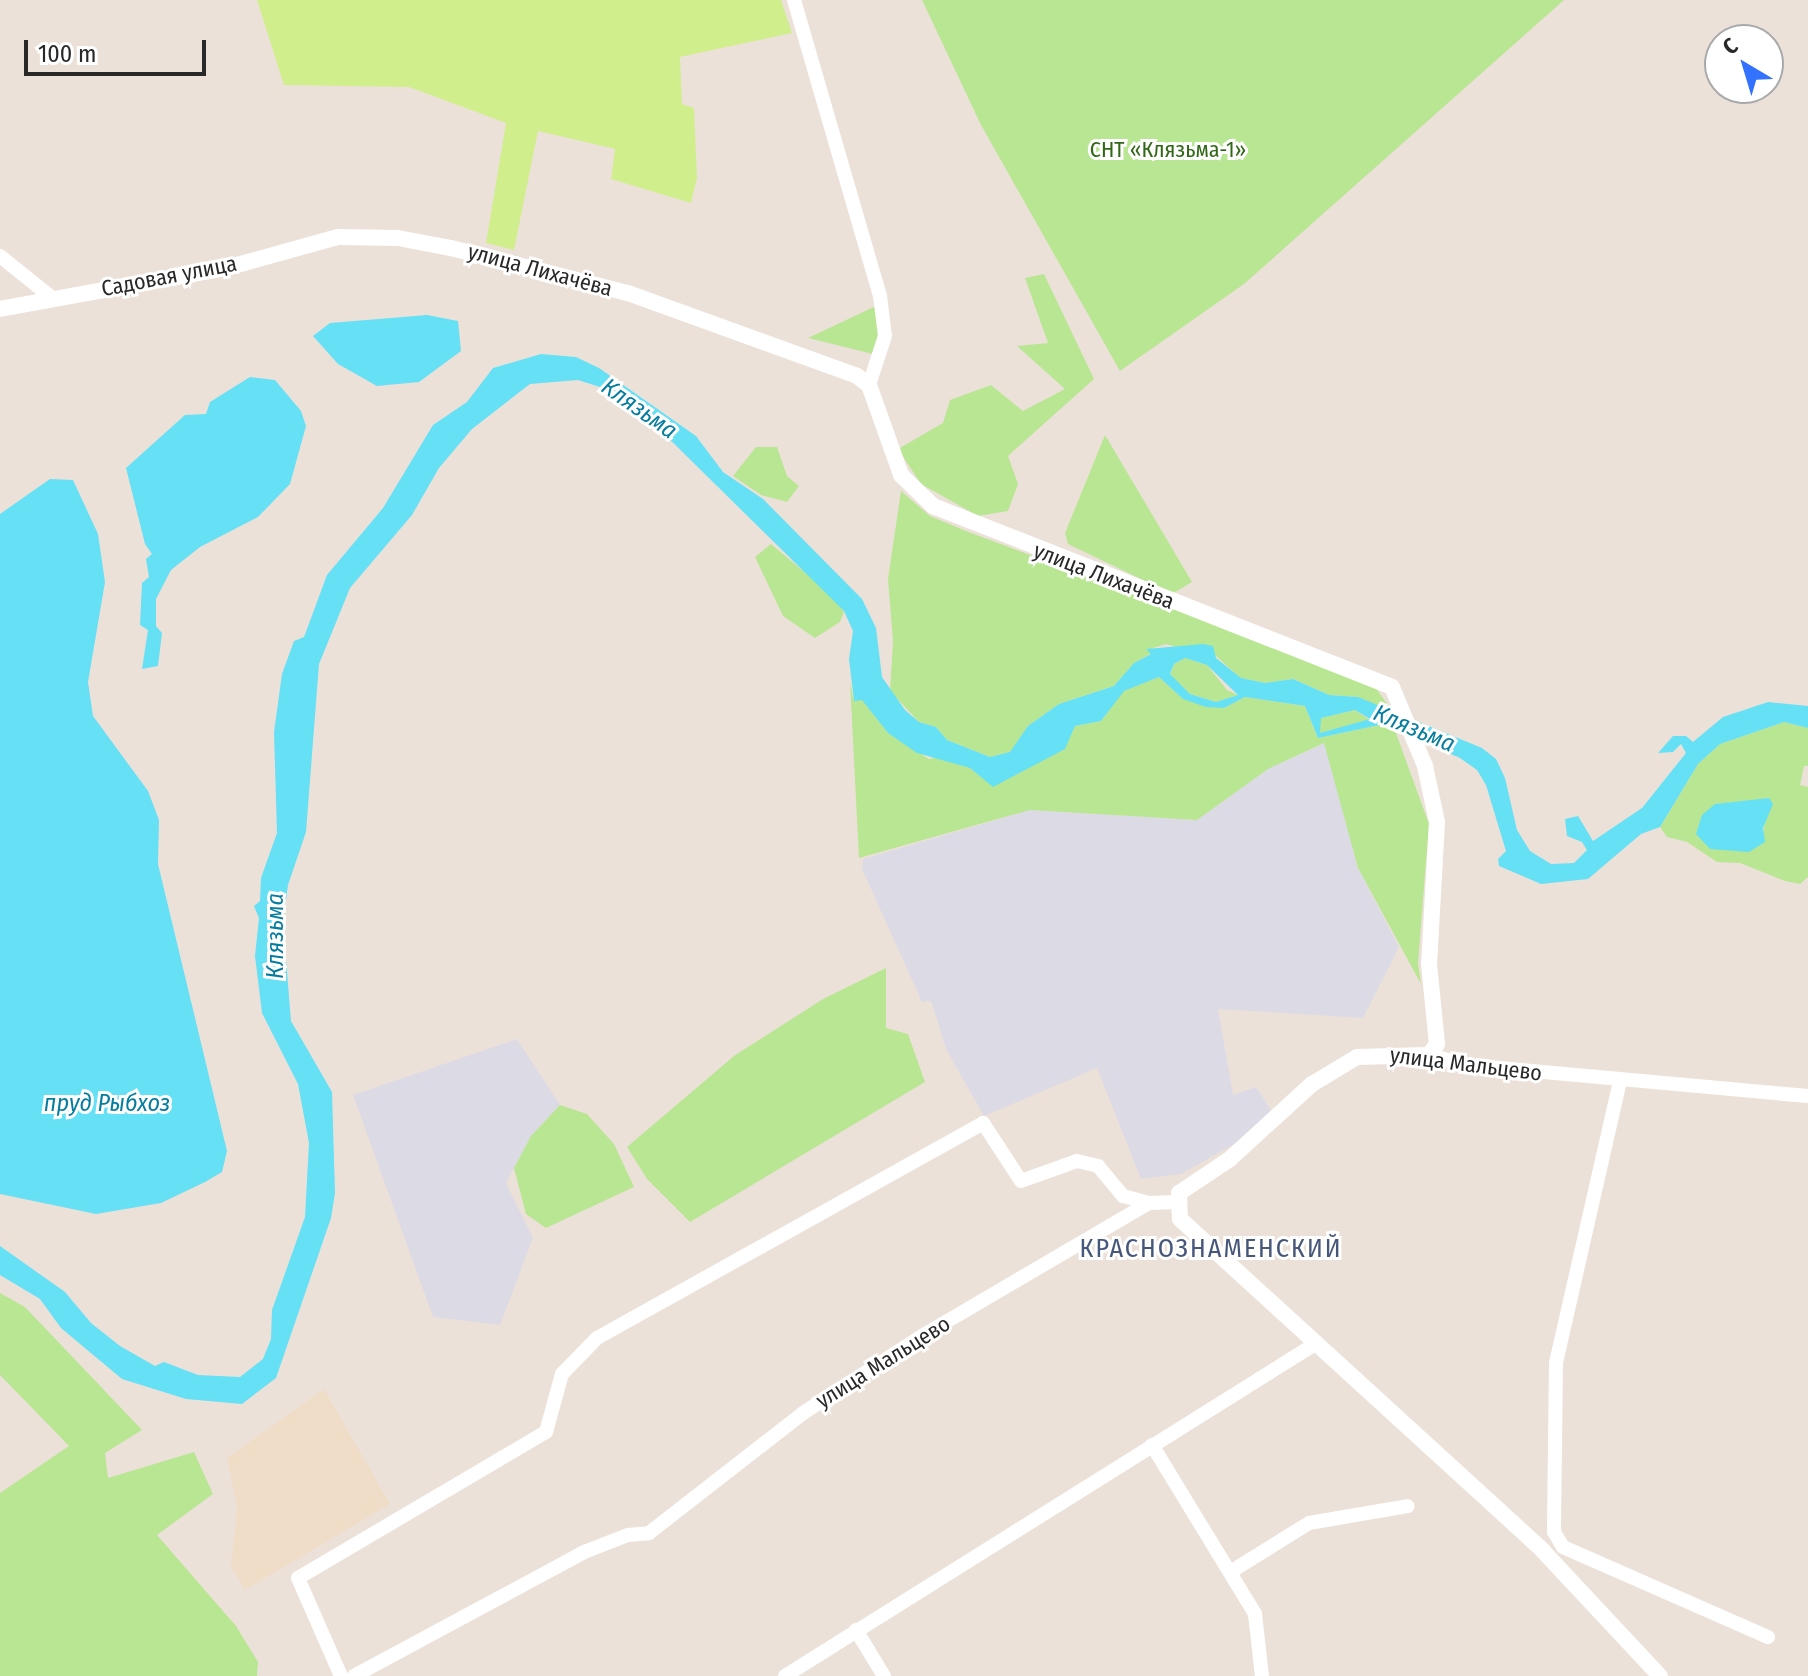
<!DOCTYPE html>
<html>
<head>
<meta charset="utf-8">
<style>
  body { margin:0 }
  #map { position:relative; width:1808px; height:1676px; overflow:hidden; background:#ece1d9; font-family:"Fira Sans Condensed",sans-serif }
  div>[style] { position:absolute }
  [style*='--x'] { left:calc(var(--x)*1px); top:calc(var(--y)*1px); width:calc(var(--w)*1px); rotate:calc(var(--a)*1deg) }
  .industrial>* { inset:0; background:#dcdae4 }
  .education>* { inset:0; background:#efddc7 }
  .green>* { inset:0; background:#b9e692 }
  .pitch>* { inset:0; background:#d1ee8d }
  .water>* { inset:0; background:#65e0f5 }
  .minor>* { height:14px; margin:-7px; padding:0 7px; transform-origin:7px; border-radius:7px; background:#fff }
  .tertiary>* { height:16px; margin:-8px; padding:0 8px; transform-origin:8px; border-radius:8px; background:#fff }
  span { translate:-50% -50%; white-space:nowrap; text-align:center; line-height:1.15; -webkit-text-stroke:6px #fff; paint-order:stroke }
  .park-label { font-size:22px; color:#316816 }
  .street-label { font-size:22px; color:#282828 }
  .water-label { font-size:24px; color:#067d9f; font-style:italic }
  .quarter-label { font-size:26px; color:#47577b; letter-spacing:2px }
  .north { position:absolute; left:1704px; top:24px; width:80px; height:80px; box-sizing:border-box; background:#fff; border:2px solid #a9a9a9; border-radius:50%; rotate:322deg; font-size:22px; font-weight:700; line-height:32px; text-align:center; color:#282828 }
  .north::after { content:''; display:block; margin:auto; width:28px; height:36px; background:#3372ff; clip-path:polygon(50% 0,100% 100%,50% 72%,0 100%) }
  .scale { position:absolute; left:24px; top:40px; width:182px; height:36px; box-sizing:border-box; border:4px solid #282828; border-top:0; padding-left:10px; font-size:24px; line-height:28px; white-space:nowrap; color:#282828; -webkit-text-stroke:6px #fff; paint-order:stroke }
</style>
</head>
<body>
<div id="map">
  <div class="industrial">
    <div style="clip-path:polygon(1325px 743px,1358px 868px,1399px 947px,1363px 1018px,1218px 1009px,1233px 1095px,1256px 1087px,1271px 1110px,1241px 1140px,1181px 1174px,1141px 1179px,1097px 1068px,984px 1116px,946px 1049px,931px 1001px,922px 1002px,862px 869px,863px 859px,1030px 810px,1197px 820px,1268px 769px)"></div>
    <div style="clip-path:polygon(517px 1039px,560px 1105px,531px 1136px,506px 1183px,533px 1238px,500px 1325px,433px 1317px,353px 1095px)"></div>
  </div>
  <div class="education">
    <div style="clip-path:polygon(324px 1389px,390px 1504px,245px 1590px,231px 1567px,237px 1507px,227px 1458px)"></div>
  </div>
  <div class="green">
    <div style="clip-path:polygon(922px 0,1564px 0,1244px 284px,1120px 371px,981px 125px)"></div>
    <div style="clip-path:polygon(1044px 274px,1094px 379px,1008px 456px,1018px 484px,1008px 511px,978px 516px,921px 484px,898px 449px,943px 423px,950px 400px,991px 385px,1023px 411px,1065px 389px,1017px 346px,1048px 343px,1025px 278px)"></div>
    <div style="clip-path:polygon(878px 305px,880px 340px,873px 354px,808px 338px)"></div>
    <div style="clip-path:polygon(1105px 435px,1192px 582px,1172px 594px,1068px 544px,1065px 533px)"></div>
    <div style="clip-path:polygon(756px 447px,777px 447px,787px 476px,799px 486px,787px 502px,761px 495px,733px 476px)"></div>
    <div style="clip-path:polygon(901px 491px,930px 516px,966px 531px,1373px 684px,1395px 715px,1358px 697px,1329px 695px,1293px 679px,1265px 683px,1240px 678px,1203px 644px,1183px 649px,1166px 644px,1147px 650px,1152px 653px,1134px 663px,1114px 686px,1059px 704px,1028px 726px,1011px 752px,990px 757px,947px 740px,936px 727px,919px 722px,890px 691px,893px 641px,888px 579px)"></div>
    <div style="clip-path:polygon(771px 544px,833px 596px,844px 612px,840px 622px,815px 638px,783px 616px,755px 557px)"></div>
    <div style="clip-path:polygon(1185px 658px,1207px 665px,1227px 690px,1238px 695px,1216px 702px,1190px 694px,1170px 675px,1174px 664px)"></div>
    <div style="clip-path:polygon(1159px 677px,1183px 699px,1224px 708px,1245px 697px,1305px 706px,1318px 738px,1384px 724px,1396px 733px,1429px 824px,1418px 963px,1421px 984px,1358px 868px,1324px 743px,1268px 769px,1197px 820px,1030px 810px,859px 858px,850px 682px,854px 701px,862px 699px,888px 733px,929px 759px,941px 756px,970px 768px,993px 786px,1075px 726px,1101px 721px,1123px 691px)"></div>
    <div style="clip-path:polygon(1355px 710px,1370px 720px,1320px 733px,1320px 718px)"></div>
    <div style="clip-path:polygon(evenodd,1784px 722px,1808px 728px,1808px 766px,1804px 766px,1800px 785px,1808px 787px,1808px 877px,1800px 884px,1785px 881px,1740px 863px,1717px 862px,1687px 842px,1667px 837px,1660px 827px,1698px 764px,1720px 744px,1784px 722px,1768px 798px,1763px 835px,1715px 804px,1759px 800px,1768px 798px)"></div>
    <div style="clip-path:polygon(886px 968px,886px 1028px,908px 1034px,925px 1082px,690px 1222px,647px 1179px,627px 1147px,734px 1056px,823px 999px)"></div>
    <div style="clip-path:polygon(560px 1105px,587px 1114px,614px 1144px,634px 1187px,546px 1228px,526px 1214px,514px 1168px,531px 1136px)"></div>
    <div style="clip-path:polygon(0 1293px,25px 1307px,142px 1430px,105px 1453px,108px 1478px,194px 1452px,213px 1494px,157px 1535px,236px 1626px,258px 1662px,257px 1676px,0 1676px,0 1493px,69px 1446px,0 1375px)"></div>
  </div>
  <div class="pitch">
    <div style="clip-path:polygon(257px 0,781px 0,792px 33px,680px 57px,682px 104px,694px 108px,697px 178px,691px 203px,611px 179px,615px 149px,538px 131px,514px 250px,486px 243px,506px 123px,409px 87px,284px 85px)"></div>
  </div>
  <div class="water">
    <div style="clip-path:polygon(427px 315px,458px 321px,461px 351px,419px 382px,377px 386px,338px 364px,313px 336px,330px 323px)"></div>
    <div style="clip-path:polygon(evenodd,541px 354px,576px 357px,599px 368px,696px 436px,723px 472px,763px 499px,862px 599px,876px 628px,882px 677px,905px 710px,919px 722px,936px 727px,947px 740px,990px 757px,1010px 752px,1028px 726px,1059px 704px,1114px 686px,1134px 663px,1151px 654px,1146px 649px,1203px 644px,1213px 646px,1216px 658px,1241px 678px,1265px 683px,1293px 679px,1329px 695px,1358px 697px,1482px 748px,1496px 759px,1505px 778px,1517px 830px,1530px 851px,1551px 864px,1574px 863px,1587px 850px,1582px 842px,1567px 836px,1565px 819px,1578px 816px,1593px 841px,1642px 808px,1686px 753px,1681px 744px,1673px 752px,1658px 753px,1673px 736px,1686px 736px,1693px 742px,1723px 717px,1768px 702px,1808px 706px,1808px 728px,1784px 722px,1720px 744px,1698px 764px,1660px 827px,1641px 834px,1588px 879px,1541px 884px,1499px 866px,1498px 859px,1506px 851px,1486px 785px,1477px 770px,1460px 758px,1384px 724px,1318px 738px,1305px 706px,1245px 697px,1224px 708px,1206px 707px,1183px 699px,1159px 677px,1124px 691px,1101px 721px,1075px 726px,1065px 749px,993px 787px,970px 768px,917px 753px,888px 733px,862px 700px,854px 701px,849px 659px,853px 631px,844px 611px,652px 422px,603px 388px,578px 380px,530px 384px,472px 429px,439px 468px,412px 515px,350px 588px,319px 664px,306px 832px,288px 885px,283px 923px,291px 1021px,332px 1092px,335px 1193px,331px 1218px,276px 1378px,242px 1404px,186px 1399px,122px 1379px,61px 1328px,40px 1299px,0 1275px,0 1246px,65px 1292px,91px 1323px,120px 1346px,155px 1366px,164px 1362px,198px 1375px,240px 1377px,263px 1359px,271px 1339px,272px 1310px,305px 1217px,309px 1143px,298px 1084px,262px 1013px,255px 956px,259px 918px,254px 906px,260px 901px,261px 878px,277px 833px,274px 732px,282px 674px,294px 641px,304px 637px,327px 575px,383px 508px,433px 425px,467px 402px,493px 368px,541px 354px,1185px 658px,1207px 665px,1238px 695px,1216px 702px,1190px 694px,1170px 674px,1174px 664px,1185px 658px,541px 354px,1355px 710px,1370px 719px,1320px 733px,1321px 718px,1355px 710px)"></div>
    <div style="clip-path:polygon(250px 377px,275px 380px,301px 411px,306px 426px,290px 484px,258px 517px,200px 547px,171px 570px,156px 599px,156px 626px,162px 633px,158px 666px,142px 669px,148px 630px,140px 625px,142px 583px,149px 577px,146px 559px,152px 554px,145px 544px,126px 468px,185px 415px,206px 414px,210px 402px)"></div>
    <div style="clip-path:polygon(50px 479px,73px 480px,98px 534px,105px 582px,88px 682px,93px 716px,148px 791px,159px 820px,158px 864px,227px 1151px,222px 1172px,205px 1182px,161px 1203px,96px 1214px,0 1194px,0 514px)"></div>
    <div style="clip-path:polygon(1769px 798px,1773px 804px,1763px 828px,1765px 842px,1749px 852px,1710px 849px,1696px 834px,1702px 815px,1715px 804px)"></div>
  </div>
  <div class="minor">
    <div style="--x:794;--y:0;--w:308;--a:73.8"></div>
    <div style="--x:880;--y:296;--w:40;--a:82.9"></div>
    <div style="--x:885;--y:336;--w:52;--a:108.1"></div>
    <div style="--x:0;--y:256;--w:65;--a:38.8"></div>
    <div style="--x:1429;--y:1055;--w:38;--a:15"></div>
    <div style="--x:1466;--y:1065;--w:343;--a:5.2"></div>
    <div style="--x:1620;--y:1081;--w:289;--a:102.8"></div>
    <div style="--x:1556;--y:1363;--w:169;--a:90.7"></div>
    <div style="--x:1554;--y:1532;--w:17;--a:59"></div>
    <div style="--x:1563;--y:1547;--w:224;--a:23.7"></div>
    <div style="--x:1152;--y:1445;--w:198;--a:58.6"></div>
    <div style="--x:1255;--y:1614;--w:62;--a:83.6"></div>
    <div style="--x:1232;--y:1571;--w:91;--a:-31.9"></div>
    <div style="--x:1309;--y:1523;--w:100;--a:-9.7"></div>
    <div style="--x:856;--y:1630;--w:54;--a:58.7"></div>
    <div style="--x:341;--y:1676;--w:107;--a:-113.7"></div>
    <div style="--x:298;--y:1578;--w:288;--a:-30.5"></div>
    <div style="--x:546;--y:1432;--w:60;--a:-74.6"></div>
    <div style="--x:562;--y:1374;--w:50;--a:-45.8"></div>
    <div style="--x:597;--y:1338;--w:442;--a:-29.1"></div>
    <div style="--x:983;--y:1123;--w:69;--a:56.8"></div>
    <div style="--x:1021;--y:1181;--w:59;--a:-19.7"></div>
    <div style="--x:1077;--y:1161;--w:22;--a:13"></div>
    <div style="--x:1098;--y:1166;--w:39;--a:50"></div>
    <div style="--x:1123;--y:1196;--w:27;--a:15"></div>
    <div style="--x:354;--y:1676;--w:261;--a:-28.3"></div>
    <div style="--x:584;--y:1552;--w:47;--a:-21.1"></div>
    <div style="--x:628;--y:1535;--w:21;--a:-5"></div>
    <div style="--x:649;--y:1533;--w:195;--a:-37.9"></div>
    <div style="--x:803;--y:1413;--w:142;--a:-32.9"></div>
    <div style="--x:922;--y:1336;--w:263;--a:-30.4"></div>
    <div style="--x:1149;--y:1203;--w:28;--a:-2"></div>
    <div style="--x:785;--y:1676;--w:625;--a:-32.06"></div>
  </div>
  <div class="tertiary">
    <div style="--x:0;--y:309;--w:230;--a:-10.3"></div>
    <div style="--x:226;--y:268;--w:116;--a:-15.5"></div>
    <div style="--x:338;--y:237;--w:60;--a:1"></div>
    <div style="--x:398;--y:238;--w:54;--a:10.7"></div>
    <div style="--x:451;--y:248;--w:183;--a:14.3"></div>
    <div style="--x:628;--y:293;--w:244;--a:19.9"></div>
    <div style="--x:857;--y:376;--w:15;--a:37"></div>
    <div style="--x:869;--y:385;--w:96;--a:70.4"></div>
    <div style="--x:901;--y:475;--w:45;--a:44.1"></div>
    <div style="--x:933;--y:506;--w:493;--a:21.5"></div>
    <div style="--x:1392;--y:687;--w:86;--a:67.3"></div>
    <div style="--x:1425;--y:766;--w:57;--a:77.9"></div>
    <div style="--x:1437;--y:822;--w:142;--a:93.2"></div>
    <div style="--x:1429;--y:964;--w:80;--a:84.3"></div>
    <div style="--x:1437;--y:1044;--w:14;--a:126"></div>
    <div style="--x:1429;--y:1055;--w:72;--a:178.4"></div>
    <div style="--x:1357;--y:1057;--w:52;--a:149"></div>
    <div style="--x:1312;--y:1084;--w:111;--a:137.6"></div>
    <div style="--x:1230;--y:1159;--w:61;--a:146.3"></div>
    <div style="--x:1179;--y:1193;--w:26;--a:88"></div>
    <div style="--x:1180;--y:1219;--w:492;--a:42.4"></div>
    <div style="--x:1543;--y:1551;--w:171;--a:46.9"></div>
  </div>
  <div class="park-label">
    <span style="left:1168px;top:150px">СНТ «Клязьма-1»</span>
  </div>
  <div class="street-label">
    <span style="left:540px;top:270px;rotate:15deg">улица Лихачёва</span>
    <span style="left:169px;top:276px;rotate:-11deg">Садовая улица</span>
    <span style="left:1104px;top:576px;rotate:21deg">улица Лихачёва</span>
    <span style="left:1466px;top:1064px;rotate:7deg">улица Мальцево</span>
    <span style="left:883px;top:1362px;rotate:-32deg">улица Мальцево</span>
  </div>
  <div class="water-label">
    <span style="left:639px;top:409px;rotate:35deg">Клязьма</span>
    <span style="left:1414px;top:729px;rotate:23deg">Клязьма</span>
    <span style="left:276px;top:936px;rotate:-90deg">Клязьма</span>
    <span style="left:107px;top:1104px">пруд Рыбхоз</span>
  </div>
  <div class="quarter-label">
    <span style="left:1211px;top:1249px">КРАСНОЗНАМЕНСКИЙ</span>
  </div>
  <div class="north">С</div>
  <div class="scale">100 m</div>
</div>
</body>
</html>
